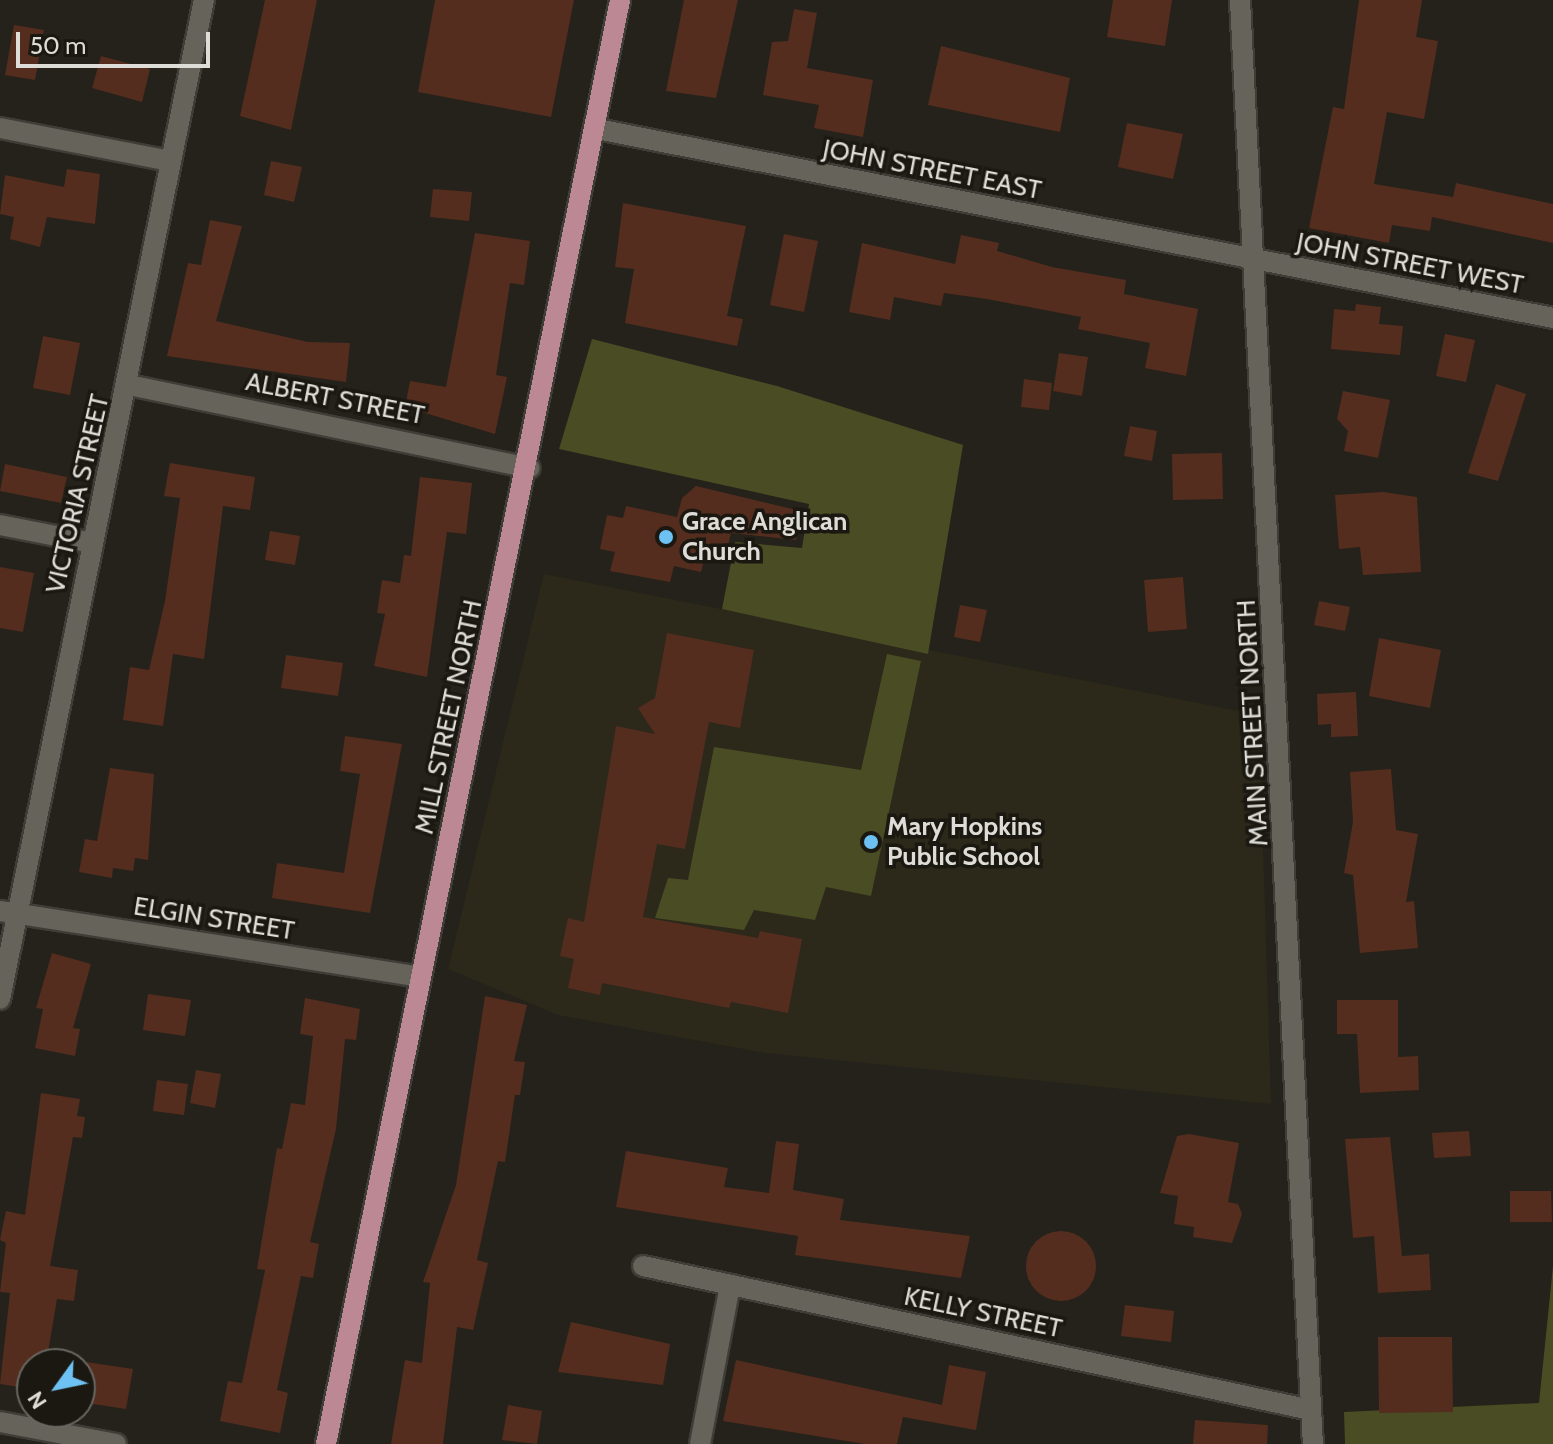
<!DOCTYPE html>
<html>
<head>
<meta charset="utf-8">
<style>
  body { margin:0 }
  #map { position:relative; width:1553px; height:1444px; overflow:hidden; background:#24221a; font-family:Cabin,sans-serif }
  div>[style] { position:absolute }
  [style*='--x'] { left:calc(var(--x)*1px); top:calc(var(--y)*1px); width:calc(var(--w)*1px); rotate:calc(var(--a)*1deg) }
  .built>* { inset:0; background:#2c281a }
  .green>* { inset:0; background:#4a4c24 }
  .building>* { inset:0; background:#542d1f }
  .round { border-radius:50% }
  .roads { filter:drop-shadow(2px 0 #3f3d37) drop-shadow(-2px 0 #3f3d37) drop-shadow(0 2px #3f3d37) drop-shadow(0 -2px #3f3d37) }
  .minor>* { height:20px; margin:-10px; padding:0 10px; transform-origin:10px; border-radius:10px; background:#65635a }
  .major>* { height:20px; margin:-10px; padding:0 10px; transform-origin:10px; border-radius:10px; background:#bc8894 }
  .dots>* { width:22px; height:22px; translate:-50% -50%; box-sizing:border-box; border:4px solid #1a1811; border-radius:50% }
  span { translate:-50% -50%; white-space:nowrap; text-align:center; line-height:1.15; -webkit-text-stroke:7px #1a1811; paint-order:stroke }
  .street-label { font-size:26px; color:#dedcd7 }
  .poi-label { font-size:26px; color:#dedcd7; font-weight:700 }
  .left { translate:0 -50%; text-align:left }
  .north { position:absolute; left:16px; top:1348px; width:80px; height:80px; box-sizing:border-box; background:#1a1811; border:2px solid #686660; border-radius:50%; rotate:237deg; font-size:22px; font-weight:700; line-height:32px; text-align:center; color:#dedcd7 }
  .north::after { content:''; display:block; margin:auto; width:28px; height:36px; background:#6ec2f3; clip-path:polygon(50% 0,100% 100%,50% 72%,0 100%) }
  .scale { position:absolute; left:16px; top:32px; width:194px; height:36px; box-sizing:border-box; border:4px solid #dedcd7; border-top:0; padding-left:10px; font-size:24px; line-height:28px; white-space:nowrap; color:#dedcd7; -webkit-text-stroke:6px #1a1811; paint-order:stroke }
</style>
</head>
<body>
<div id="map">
  <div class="built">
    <div style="clip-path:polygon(544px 574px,1259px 715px,1271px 1104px,766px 1053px,558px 1015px,448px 969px)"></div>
  </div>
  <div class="green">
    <div style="clip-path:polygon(592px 339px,777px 386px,963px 445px,928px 654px,722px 609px,735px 542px,802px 548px,809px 504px,559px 449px)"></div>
    <div style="clip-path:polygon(887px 654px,921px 661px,871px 896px,826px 887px,815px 920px,754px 910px,744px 930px,655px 918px,668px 878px,688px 880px,714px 747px,861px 770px)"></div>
    <div style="clip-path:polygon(1553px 1266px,1553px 1444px,1345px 1444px,1344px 1412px,1539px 1403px)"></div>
  </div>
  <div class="building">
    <div style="clip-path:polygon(265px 0,317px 0,291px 130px,240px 116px)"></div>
    <div style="clip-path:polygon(435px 0,574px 0,551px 117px,418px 92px)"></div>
    <div style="clip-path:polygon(684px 0,738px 0,716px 98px,666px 91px)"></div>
    <div style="clip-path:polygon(1113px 0,1172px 0,1165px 46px,1107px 37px)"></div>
    <div style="clip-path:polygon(1359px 0,1422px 0,1416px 37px,1438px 41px,1424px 119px,1387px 112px,1374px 184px,1453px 197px,1456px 183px,1553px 204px,1553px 243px,1432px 217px,1430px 231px,1392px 225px,1389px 243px,1309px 228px,1333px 107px,1344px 109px)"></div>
    <div style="clip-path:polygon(794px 9px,817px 13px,807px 68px,873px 80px,863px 137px,814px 128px,819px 105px,763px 95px,772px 42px,788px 41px)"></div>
    <div style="clip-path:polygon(14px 25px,44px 30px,35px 80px,5px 75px)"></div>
    <div style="clip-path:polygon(941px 46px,1070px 78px,1060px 132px,928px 105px)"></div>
    <div style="clip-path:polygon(101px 56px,150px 69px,142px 102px,92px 88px)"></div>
    <div style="clip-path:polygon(1127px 123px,1183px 134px,1173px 179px,1118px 167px)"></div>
    <div style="clip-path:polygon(271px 161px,302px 167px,294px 202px,264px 195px)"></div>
    <div style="clip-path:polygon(67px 169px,100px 174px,95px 224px,47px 217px,40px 247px,10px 239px,14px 217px,0 214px,5px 175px,64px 187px)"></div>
    <div style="clip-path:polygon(433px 189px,472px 192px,469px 221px,430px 217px)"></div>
    <div style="clip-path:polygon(623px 203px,746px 226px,727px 316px,743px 319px,737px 346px,625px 323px,634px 269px,615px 267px)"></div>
    <div style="clip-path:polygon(210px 220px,242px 226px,216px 321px,308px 342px,350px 343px,346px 382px,167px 356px,188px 263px,201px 265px)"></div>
    <div style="clip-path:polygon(475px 233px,530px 241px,524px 285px,510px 283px,496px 375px,507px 377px,495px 434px,405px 407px,410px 381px,446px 387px)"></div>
    <div style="clip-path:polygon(784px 234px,818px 241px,804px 312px,770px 305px)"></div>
    <div style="clip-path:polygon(961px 235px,999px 243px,997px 251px,1052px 267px,1126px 280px,1124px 294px,1198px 309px,1186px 376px,1145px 368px,1150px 343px,1078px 329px,1081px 317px,987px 299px,944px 293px,941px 306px,894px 297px,890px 320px,849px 312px,862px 243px,955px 264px)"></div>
    <div style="clip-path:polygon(1356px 304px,1381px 307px,1379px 324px,1403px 326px,1400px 355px,1331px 349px,1334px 309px,1355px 311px)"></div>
    <div style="clip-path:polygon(1445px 334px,1475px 340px,1466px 382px,1436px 376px)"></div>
    <div style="clip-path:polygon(43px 336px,80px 343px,70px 395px,33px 388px)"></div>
    <div style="clip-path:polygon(1059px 353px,1088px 357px,1082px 396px,1053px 391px)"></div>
    <div style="clip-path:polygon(1024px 379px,1052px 383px,1049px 410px,1021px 407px)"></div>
    <div style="clip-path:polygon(1496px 384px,1526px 394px,1498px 481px,1468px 473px)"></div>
    <div style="clip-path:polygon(1343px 391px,1390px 400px,1378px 458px,1344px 451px,1348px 431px,1337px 419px)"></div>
    <div style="clip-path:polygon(1130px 426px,1157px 431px,1152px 461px,1124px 456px)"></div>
    <div style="clip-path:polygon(1222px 453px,1223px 499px,1173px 500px,1172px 454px)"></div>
    <div style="clip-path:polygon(170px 463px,255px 477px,250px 510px,223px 506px,204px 659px,173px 654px,163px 726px,123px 720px,130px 667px,149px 670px,165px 601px,180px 498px,164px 496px)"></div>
    <div style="clip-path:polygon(5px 464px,67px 477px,61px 503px,0 491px)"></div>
    <div style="clip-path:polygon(420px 477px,472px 483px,466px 534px,447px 532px,427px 677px,374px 666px,385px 614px,377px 613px,382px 580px,400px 583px,404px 555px,411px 556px)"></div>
    <div style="clip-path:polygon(696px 486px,801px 511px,796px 540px,731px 533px,726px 554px,707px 549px,701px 572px,674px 566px,670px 582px,610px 571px,615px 552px,600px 549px,607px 515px,623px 518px,626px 506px,677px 517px,682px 498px)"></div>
    <div style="clip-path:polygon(1383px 492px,1417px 497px,1421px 572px,1363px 575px,1360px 547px,1339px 549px,1335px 495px)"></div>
    <div style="clip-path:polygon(270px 531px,300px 536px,295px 565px,265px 560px)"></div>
    <div style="clip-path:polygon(0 567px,34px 573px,23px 632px,0 628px)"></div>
    <div style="clip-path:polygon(1183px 577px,1187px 629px,1148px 632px,1144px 580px)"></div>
    <div style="clip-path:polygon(1319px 601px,1350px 607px,1345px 631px,1314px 625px)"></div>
    <div style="clip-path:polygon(960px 605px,987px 610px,980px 642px,954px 637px)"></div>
    <div style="clip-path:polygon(667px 633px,754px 650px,740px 728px,709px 722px,685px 849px,657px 844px,643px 917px,758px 938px,760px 931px,802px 939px,788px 1013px,731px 1002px,729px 1008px,602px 983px,600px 995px,568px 988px,574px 959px,560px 956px,568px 918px,584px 922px,616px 726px,655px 734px,638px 708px,655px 698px)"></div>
    <div style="clip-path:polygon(1379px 638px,1441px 650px,1430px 708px,1369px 696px)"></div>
    <div style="clip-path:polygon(286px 655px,343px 663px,338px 696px,281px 688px)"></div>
    <div style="clip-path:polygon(1356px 692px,1358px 736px,1331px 737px,1331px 724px,1318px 725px,1317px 694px)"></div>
    <div style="clip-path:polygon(345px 736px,402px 744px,370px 913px,272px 898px,277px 863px,344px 873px,360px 774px,340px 771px)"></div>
    <div style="clip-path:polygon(110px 768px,154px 774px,148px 860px,135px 858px,133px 871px,113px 868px,112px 878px,79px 872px,85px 839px,97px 841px)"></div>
    <div style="clip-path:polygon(1391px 769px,1396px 830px,1418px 834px,1406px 902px,1414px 901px,1418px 948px,1360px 953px,1353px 875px,1344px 873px,1353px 822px,1350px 772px)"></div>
    <div style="clip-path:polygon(52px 953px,91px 964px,73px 1028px,80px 1029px,75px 1056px,35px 1048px,43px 1009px,36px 1008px)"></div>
    <div style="clip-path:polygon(148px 994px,191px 1000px,185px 1036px,143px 1030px)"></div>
    <div style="clip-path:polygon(485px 996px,527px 1005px,514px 1061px,525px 1062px,520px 1095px,515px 1095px,505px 1162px,498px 1161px,477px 1260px,488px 1263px,473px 1330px,457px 1327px,443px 1444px,391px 1444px,405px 1360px,422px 1363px,430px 1283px,423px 1282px,456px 1185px)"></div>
    <div style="clip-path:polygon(305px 998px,360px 1009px,356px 1040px,345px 1039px,336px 1129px,310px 1242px,319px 1244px,313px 1278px,301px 1276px,277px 1390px,288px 1393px,280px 1433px,220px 1421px,228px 1381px,242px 1383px,265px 1270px,257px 1269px,277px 1148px,282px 1149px,291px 1103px,305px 1105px,313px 1036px,300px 1034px)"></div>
    <div style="clip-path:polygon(1337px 1000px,1398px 1000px,1398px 1057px,1418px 1056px,1419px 1090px,1360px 1093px,1357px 1034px,1337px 1034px)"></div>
    <div style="clip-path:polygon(196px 1070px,221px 1074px,215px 1108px,190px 1103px)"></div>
    <div style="clip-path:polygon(157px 1080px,188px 1084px,184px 1115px,153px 1111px)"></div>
    <div style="clip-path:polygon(41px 1093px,80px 1099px,77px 1116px,85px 1117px,82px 1138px,73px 1137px,50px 1266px,78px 1270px,74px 1301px,57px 1299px,46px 1364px,32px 1364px,32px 1389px,0 1384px,10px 1293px,0 1292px,6px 1243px,0 1240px,6px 1211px,25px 1215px)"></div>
    <div style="clip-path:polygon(1469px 1131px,1471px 1156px,1434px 1158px,1432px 1133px)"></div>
    <div style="clip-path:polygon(1189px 1134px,1239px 1143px,1228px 1202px,1238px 1204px,1242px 1214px,1232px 1243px,1193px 1237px,1194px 1227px,1174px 1224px,1178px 1196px,1160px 1193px,1177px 1136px)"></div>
    <div style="clip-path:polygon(1390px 1137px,1402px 1256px,1429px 1254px,1431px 1290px,1378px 1293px,1374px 1236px,1353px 1238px,1345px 1139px)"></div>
    <div style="clip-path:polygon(776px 1141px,799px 1144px,793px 1190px,844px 1199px,840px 1220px,970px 1236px,961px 1278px,795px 1255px,798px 1236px,616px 1207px,626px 1151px,728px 1168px,724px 1187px,769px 1193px)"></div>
    <div style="clip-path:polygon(1510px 1191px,1551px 1191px,1552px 1222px,1510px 1222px)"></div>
    <div class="round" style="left:1026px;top:1231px;width:70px;height:70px"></div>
    <div style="clip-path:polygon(1125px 1305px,1174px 1311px,1171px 1342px,1121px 1336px)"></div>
    <div style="clip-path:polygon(571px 1322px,670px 1344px,663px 1385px,558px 1372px)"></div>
    <div style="clip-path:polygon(1378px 1337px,1452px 1337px,1453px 1412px,1379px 1413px)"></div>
    <div style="clip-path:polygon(736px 1360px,942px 1405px,949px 1365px,986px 1372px,976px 1430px,903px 1417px,897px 1444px,865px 1444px,723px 1421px)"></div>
    <div style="clip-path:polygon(86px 1362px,133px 1369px,126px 1409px,80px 1402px)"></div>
    <div style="clip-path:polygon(508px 1405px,542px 1411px,537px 1444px,502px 1440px)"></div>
    <div style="clip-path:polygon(1195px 1420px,1268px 1425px,1267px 1444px,1193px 1444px)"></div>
  </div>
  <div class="roads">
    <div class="minor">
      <div style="--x:1240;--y:0;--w:1446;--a:87.11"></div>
      <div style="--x:0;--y:128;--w:173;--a:11"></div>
      <div style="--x:597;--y:129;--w:975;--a:11.18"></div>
      <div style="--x:129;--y:385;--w:409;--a:11.7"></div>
      <div style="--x:0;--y:525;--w:94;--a:11.1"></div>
      <div style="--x:0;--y:911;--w:425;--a:8.9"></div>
      <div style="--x:0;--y:999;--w:1020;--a:-78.46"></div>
      <div style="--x:643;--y:1266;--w:683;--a:12.17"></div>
      <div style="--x:0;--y:1422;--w:118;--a:10.7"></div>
      <div style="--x:700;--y:1444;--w:162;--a:-79.3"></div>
    </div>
    <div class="major">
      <div style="--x:326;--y:1444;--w:1474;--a:-78.49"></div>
    </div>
  </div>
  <div class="dots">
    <div style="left:666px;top:537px;background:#6ec2f3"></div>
    <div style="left:871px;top:842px;background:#6ec2f3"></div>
  </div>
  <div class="street-label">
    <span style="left:932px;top:170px;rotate:11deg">JOHN STREET EAST</span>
    <span style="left:1410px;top:264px;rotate:11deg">JOHN STREET WEST</span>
    <span style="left:335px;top:399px;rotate:11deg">ALBERT STREET</span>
    <span style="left:78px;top:494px;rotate:-77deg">VICTORIA STREET</span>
    <span style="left:449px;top:717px;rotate:-78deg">MILL STREET NORTH</span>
    <span style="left:1253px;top:723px;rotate:-93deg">MAIN STREET NORTH</span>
    <span style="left:214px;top:919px;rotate:9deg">ELGIN STREET</span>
    <span style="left:983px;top:1313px;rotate:12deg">KELLY STREET</span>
  </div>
  <div class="poi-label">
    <span class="left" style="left:682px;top:537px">Grace Anglican<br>Church</span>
    <span class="left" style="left:887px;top:842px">Mary Hopkins<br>Public School</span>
  </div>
  <div class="north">N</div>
  <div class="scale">50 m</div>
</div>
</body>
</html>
